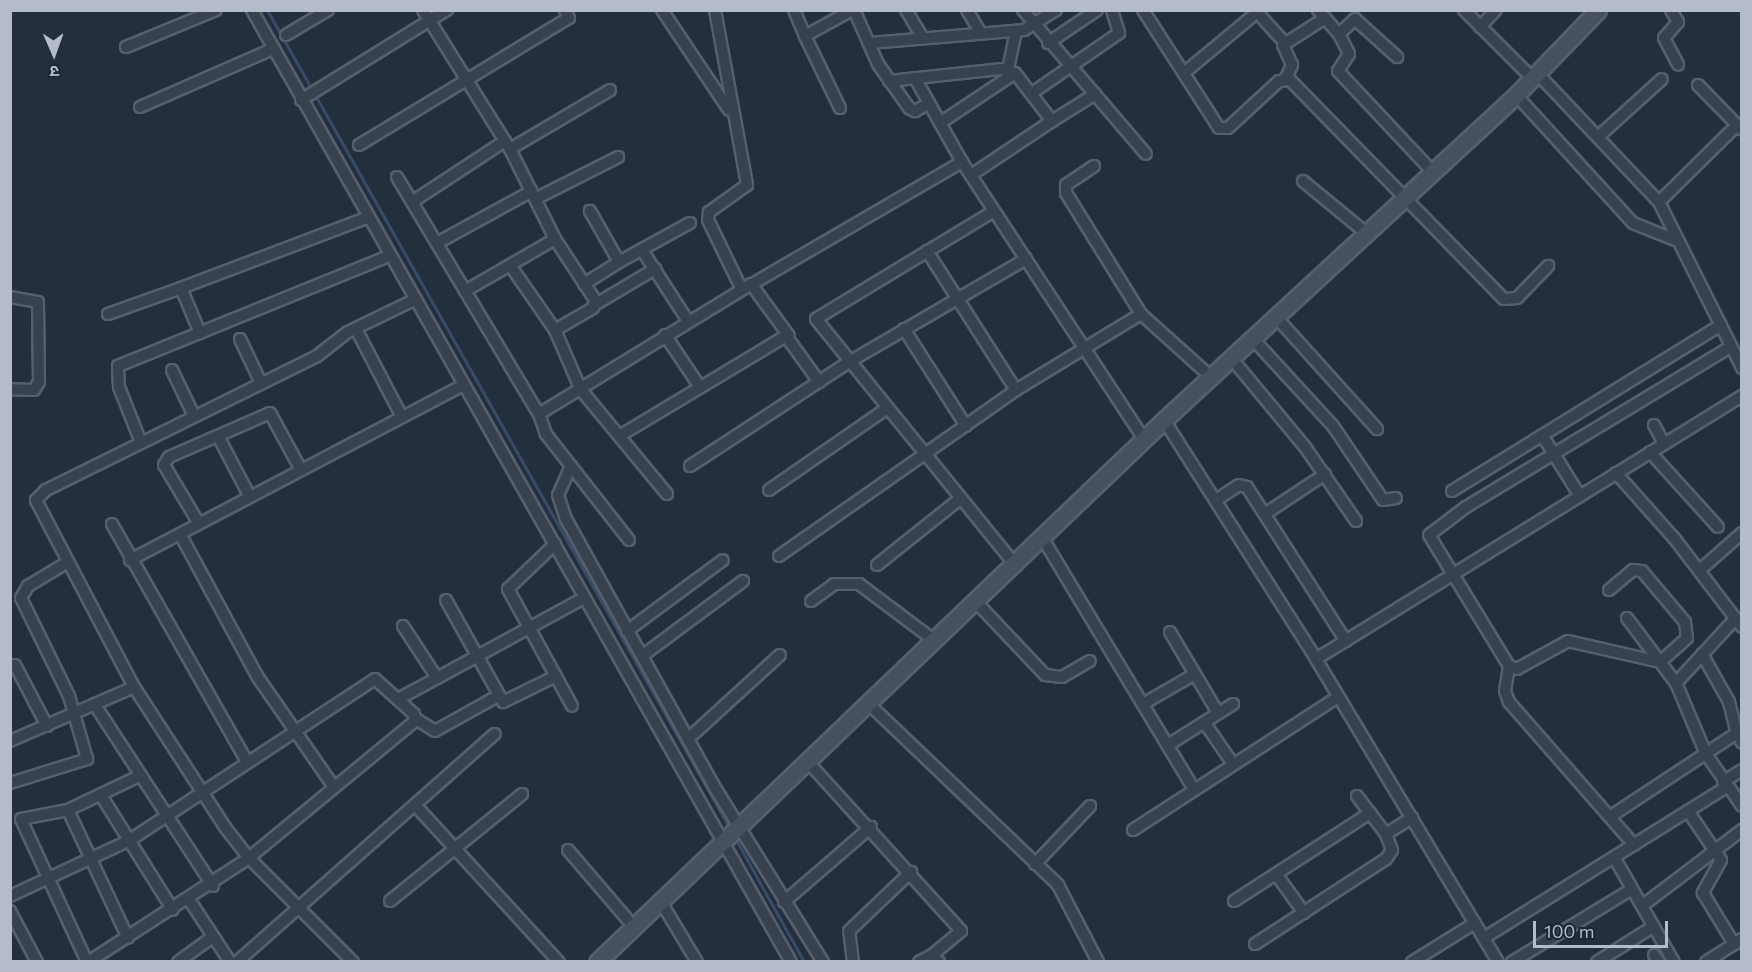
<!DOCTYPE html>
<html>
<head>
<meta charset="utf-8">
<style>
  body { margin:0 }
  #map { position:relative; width:1752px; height:972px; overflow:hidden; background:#242f3e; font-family:Commissioner,"Noto Sans Devanagari",sans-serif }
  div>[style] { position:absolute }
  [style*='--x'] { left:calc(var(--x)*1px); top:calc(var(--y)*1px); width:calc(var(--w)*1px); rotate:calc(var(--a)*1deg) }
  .stream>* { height:3px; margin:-1.5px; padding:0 1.5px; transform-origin:1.5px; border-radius:1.5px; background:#394c67 }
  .roads { filter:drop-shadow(2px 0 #565f6c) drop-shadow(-2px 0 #565f6c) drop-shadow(0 2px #565f6c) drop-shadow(0 -2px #565f6c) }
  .minor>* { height:10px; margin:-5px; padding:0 5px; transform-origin:5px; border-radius:5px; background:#38414e }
  .secondary>* { height:15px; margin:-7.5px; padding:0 7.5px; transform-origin:7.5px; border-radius:7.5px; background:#465061 }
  span { translate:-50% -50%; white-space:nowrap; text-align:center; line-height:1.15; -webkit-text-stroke:5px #1d2633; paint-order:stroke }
  .frame { position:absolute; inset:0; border:12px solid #b4bcc9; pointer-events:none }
  .north { position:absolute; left:24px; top:24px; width:60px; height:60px; -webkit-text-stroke:4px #1d2633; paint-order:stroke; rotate:178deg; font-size:16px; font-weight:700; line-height:24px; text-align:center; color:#b4bcc9 }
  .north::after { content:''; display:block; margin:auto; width:21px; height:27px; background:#b4bcc9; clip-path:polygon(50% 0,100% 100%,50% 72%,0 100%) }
  .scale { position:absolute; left:1533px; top:921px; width:135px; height:27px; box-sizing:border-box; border:3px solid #b4bcc9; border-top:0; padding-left:8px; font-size:18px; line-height:21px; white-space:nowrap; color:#b4bcc9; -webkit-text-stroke:4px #1d2633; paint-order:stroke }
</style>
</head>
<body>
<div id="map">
  <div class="stream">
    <div style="--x:267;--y:10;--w:941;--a:60.52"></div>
    <div style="--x:735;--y:838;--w:142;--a:60.9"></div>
  </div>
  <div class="roads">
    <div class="minor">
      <div style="--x:252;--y:10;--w:1094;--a:60.48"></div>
      <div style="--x:423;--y:10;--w:164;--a:58"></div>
      <div style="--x:510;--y:149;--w:101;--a:63.4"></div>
      <div style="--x:555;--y:239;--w:73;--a:56.7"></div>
      <div style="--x:595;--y:300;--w:8;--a:104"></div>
      <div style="--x:593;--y:308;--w:44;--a:149.9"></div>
      <div style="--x:555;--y:330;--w:65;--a:66.6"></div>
      <div style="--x:581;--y:390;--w:135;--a:50.4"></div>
      <div style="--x:662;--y:10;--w:120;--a:56.2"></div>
      <div style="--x:715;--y:10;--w:178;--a:79.6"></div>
      <div style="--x:747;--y:185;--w:47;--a:144.6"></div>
      <div style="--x:709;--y:212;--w:8;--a:97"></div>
      <div style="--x:708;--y:220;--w:76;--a:64.1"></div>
      <div style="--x:794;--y:10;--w:28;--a:67"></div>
      <div style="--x:805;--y:36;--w:54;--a:-29"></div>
      <div style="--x:854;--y:10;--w:59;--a:66"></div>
      <div style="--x:878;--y:64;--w:54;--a:54.8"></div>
      <div style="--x:909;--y:108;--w:7;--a:27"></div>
      <div style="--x:915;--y:111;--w:15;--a:-28"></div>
      <div style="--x:906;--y:10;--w:33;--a:59"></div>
      <div style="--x:967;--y:10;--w:23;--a:59"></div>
      <div style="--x:1023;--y:10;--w:189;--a:49.5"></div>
      <div style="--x:1143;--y:10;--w:140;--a:57.2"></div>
      <div style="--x:1219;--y:128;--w:9;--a:0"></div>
      <div style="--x:1228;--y:128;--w:69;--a:-42.7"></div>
      <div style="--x:1279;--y:81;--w:11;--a:-5"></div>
      <div style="--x:1290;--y:80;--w:306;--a:45.7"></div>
      <div style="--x:1504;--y:299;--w:13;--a:-4"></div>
      <div style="--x:1517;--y:298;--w:45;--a:-45.9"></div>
      <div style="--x:1255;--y:10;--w:45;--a:47.7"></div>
      <div style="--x:1318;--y:10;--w:32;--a:49"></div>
      <div style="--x:1339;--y:34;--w:22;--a:-43"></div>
      <div style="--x:1355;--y:19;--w:57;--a:42.1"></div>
      <div style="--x:1464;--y:10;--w:96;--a:45"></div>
      <div style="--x:1671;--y:10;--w:14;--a:60"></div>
      <div style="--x:1678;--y:22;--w:21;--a:131"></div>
      <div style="--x:1664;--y:38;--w:30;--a:62"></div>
      <div style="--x:1480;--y:27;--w:23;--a:-47"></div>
      <div style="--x:1339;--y:34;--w:22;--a:63"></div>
      <div style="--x:1349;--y:54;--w:20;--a:123"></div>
      <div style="--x:1338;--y:71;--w:137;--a:46.8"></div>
      <div style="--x:286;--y:35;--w:49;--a:-30.8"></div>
      <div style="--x:805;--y:36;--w:80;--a:64.1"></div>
      <div style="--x:870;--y:43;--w:155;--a:-4.8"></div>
      <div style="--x:1024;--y:30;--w:38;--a:-32"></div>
      <div style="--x:1048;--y:43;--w:59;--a:-34"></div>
      <div style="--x:126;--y:47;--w:97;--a:-22.3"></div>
      <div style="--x:1008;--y:69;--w:39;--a:-78"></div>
      <div style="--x:1184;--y:73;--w:99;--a:-39.7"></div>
      <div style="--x:1537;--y:73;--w:178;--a:46.6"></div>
      <div style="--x:1659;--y:202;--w:110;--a:-44.6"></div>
      <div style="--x:915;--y:78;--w:96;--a:60.8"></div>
      <div style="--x:962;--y:162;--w:334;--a:56.7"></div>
      <div style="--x:1285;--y:80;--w:17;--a:-65"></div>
      <div style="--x:1292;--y:65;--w:22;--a:-114"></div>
      <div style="--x:1283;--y:45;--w:50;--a:-32.7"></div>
      <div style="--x:889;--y:81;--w:114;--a:-6.1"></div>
      <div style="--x:1002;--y:69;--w:13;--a:18"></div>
      <div style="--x:1698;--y:85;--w:62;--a:45.7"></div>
      <div style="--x:1032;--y:93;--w:106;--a:-34.6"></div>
      <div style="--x:1119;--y:33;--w:24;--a:-107"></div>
      <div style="--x:1516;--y:95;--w:173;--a:47.6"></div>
      <div style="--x:1633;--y:223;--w:45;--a:22"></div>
      <div style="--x:301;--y:100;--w:172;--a:-31.7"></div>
      <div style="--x:140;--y:107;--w:145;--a:-23.6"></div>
      <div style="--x:1052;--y:121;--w:51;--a:-32.1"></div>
      <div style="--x:940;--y:123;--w:90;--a:-33.7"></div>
      <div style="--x:1015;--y:73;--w:61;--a:52.4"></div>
      <div style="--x:1052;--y:121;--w:97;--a:146.3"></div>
      <div style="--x:1598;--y:137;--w:86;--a:-42.2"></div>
      <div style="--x:359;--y:145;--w:245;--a:-31.2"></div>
      <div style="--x:569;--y:18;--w:9;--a:-117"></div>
      <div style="--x:510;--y:149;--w:116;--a:-30.5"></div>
      <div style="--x:1094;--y:166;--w:34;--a:146"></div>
      <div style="--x:1066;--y:185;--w:8;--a:90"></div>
      <div style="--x:1066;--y:193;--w:142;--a:58.2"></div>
      <div style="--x:1141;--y:314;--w:96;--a:42"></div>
      <div style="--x:397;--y:177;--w:276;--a:59.1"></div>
      <div style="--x:1303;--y:181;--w:82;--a:39.5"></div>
      <div style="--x:537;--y:198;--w:91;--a:-26.8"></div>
      <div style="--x:412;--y:202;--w:111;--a:-33.3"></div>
      <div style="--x:1659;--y:202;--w:186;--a:63.4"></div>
      <div style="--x:994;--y:211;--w:208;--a:148.8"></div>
      <div style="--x:816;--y:319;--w:318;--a:51"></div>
      <div style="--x:437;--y:243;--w:108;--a:-28.7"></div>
      <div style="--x:642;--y:250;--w:85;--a:57.1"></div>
      <div style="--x:927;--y:251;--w:165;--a:57.4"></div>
      <div style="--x:1016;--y:390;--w:146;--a:-31.3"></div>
      <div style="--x:619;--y:262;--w:81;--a:-28.8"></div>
      <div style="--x:512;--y:268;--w:75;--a:55.3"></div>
      <div style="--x:754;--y:283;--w:241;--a:-30.2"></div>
      <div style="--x:584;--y:284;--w:41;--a:-32.2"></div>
      <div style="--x:619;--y:262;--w:59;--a:-119.6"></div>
      <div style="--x:181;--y:288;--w:198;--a:-20.7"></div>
      <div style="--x:465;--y:291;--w:104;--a:-30"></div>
      <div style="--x:10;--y:297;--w:28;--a:10"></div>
      <div style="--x:38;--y:302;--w:80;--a:89.3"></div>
      <div style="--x:39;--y:382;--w:9;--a:122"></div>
      <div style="--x:34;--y:390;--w:24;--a:-178"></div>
      <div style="--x:596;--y:304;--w:69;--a:-30.7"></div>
      <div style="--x:108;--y:314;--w:77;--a:-19.6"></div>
      <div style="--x:181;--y:288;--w:49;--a:67.1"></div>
      <div style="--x:1276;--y:317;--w:151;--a:48"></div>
      <div style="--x:356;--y:329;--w:99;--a:62.4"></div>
      <div style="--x:904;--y:329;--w:115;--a:57.4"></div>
      <div style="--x:665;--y:335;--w:63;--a:56.1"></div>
      <div style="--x:240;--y:339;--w:49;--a:64.5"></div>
      <div style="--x:1253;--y:339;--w:118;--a:47.4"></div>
      <div style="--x:1333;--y:426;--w:89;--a:56"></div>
      <div style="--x:1383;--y:500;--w:13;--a:-9"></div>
      <div style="--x:1232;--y:359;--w:114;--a:50.3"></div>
      <div style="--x:1305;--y:447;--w:90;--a:55.4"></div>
      <div style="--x:172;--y:370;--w:51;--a:64.4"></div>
      <div style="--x:1164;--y:420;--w:283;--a:57.5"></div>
      <div style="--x:1316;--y:659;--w:353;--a:59"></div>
      <div style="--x:1654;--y:425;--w:21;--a:62"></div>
      <div style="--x:621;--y:435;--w:192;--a:-31"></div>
      <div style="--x:786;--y:336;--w:57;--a:54.3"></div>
      <div style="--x:1542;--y:435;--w:72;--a:58.1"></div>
      <div style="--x:218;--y:436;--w:67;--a:62.3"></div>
      <div style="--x:140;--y:440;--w:57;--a:-111.6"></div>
      <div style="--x:119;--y:387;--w:21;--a:-93"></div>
      <div style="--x:118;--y:366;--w:290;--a:-22.1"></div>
      <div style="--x:1650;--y:452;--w:101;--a:47.8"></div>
      <div style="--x:571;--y:466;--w:32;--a:114"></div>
      <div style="--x:558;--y:495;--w:25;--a:72"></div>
      <div style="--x:566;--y:519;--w:311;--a:61"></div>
      <div style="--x:717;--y:791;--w:201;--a:58.2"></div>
      <div style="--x:690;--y:466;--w:190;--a:-33.2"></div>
      <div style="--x:849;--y:362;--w:205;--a:-30.2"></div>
      <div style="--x:1616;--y:473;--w:87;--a:48.3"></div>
      <div style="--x:1674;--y:538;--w:112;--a:52.6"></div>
      <div style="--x:769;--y:490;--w:142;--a:-34.7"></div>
      <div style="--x:1452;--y:491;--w:316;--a:-31.7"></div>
      <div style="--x:1216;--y:500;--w:27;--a:-33"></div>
      <div style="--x:1239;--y:485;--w:8;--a:14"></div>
      <div style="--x:1247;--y:487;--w:183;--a:57.3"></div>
      <div style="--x:1265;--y:514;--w:72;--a:-33.7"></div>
      <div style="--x:198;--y:522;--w:66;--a:-120.8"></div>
      <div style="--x:164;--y:465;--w:9;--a:-58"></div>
      <div style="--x:169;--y:457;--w:110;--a:-23.5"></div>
      <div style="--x:270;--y:413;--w:63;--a:61.4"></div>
      <div style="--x:112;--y:524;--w:274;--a:60.4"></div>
      <div style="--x:180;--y:534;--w:162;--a:61.5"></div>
      <div style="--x:257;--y:676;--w:135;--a:55.3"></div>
      <div style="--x:1043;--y:539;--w:291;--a:58.9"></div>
      <div style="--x:629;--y:540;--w:135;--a:-128.1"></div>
      <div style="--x:546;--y:434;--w:21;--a:-109"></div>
      <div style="--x:539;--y:414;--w:249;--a:-31.5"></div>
      <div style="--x:751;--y:284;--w:64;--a:53.8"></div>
      <div style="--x:555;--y:544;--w:65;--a:136.2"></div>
      <div style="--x:508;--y:589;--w:133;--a:61.3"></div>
      <div style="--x:779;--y:556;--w:289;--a:-35"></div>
      <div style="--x:130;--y:560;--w:374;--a:-27.7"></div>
      <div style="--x:877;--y:565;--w:107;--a:-38.6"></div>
      <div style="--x:1700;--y:570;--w:56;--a:-41.4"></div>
      <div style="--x:1609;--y:590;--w:31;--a:-40"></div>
      <div style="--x:1633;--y:570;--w:9;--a:6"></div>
      <div style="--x:1642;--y:571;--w:67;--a:49.9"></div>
      <div style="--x:1685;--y:622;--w:16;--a:83"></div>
      <div style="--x:1687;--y:638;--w:36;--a:138"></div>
      <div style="--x:1660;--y:662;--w:94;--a:-167.1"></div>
      <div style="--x:1568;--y:641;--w:58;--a:151.2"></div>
      <div style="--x:1517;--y:669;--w:9;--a:-159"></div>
      <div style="--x:1509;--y:666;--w:153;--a:-121.4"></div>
      <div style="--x:1429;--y:535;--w:46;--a:-37.1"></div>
      <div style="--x:1466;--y:507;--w:309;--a:-31.2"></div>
      <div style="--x:446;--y:600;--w:117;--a:60.8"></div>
      <div style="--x:503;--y:702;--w:59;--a:-26.1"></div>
      <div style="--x:811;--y:601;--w:29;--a:-36"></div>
      <div style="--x:834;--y:584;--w:25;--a:0"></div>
      <div style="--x:859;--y:584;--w:95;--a:36.9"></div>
      <div style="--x:977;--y:603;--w:99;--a:46.6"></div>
      <div style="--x:1045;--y:675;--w:17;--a:7"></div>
      <div style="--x:1062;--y:677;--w:32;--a:-30"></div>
      <div style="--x:1627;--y:618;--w:81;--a:53"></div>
      <div style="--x:1676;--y:683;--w:77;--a:67.1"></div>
      <div style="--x:1706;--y:754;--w:63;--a:55.3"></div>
      <div style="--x:403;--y:626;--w:62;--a:56.8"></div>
      <div style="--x:437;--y:678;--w:167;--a:-28.6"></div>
      <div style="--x:627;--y:631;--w:119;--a:-36.5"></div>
      <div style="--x:1170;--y:632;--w:94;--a:59.3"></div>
      <div style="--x:1702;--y:654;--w:55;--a:60.6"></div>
      <div style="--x:1729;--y:702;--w:32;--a:76"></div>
      <div style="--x:642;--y:656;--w:126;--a:-36.6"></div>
      <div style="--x:1316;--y:659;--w:501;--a:-31.69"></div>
      <div style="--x:15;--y:665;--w:69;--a:62.3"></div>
      <div style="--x:1509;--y:666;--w:25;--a:99"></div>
      <div style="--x:1505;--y:691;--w:12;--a:70"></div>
      <div style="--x:1509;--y:702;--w:190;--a:48.8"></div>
      <div style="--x:1676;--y:683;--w:88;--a:-47.3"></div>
      <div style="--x:400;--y:698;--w:42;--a:-28.4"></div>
      <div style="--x:1143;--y:704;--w:60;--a:-30"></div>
      <div style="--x:95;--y:705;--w:216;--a:56.9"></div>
      <div style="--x:871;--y:706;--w:259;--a:43.7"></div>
      <div style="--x:1058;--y:885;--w:87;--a:62.5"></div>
      <div style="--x:416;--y:719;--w:22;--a:32"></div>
      <div style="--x:435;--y:731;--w:72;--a:-29.1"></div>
      <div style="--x:1204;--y:722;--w:51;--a:55.4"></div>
      <div style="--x:689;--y:738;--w:123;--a:-42.4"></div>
      <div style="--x:10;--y:741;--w:135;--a:-23.5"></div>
      <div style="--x:1168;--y:745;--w:77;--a:-32.2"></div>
      <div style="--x:808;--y:762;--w:228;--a:47.8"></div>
      <div style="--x:961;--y:931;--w:38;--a:140"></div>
      <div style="--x:1723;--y:782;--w:22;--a:-32"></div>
      <div style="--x:10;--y:783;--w:81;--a:-17.3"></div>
      <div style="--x:87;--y:759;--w:66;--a:-105.9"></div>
      <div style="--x:69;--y:696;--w:109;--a:-116.1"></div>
      <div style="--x:21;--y:598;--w:14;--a:-60"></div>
      <div style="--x:28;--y:586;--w:47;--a:-31"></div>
      <div style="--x:1357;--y:796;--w:48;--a:52.7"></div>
      <div style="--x:102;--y:797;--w:133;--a:57.9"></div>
      <div style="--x:415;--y:805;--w:213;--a:47.5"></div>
      <div style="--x:68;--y:810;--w:141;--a:64.9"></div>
      <div style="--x:1688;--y:811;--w:59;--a:56"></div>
      <div style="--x:1721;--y:860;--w:38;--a:119"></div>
      <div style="--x:1703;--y:893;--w:60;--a:58.7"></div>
      <div style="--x:1611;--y:816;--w:151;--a:-33.4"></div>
      <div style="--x:1737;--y:733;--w:11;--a:63"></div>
      <div style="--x:1133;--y:830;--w:244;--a:-33"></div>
      <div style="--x:568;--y:850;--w:101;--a:49.4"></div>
      <div style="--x:1614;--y:857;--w:121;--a:60.3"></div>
      <div style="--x:1035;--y:864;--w:80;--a:-46.5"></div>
      <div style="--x:1276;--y:874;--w:48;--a:54.3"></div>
      <div style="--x:10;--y:896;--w:132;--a:-25"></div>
      <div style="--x:130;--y:840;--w:293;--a:-33.3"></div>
      <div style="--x:375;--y:679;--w:52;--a:41.9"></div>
      <div style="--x:414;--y:714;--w:7;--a:82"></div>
      <div style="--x:415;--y:721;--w:215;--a:140.5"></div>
      <div style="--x:249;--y:858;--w:192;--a:147.1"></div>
      <div style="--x:190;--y:901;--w:73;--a:56.7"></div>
      <div style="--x:390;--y:901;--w:170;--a:-39"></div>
      <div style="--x:1234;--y:901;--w:162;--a:-32.9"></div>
      <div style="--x:661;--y:902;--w:70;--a:59"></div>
      <div style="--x:784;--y:902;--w:115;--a:-40.8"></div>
      <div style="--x:1642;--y:906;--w:126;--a:-37.2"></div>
      <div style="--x:10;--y:911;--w:58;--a:62.1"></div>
      <div style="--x:1484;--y:938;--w:286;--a:-31.9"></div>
      <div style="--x:1255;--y:944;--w:156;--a:-33"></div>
      <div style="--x:1386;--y:859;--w:11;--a:-56"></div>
      <div style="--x:1392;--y:850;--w:17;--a:-111"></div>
      <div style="--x:1386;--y:834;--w:31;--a:-32"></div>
      <div style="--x:1654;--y:955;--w:9;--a:54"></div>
      <div style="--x:87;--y:962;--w:157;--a:-114.8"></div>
      <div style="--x:21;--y:819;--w:48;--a:-10.8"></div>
      <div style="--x:68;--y:810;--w:76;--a:-25.6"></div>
      <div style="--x:178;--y:962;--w:41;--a:-36"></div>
      <div style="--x:237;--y:962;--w:344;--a:-41.5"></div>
      <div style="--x:353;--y:962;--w:147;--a:-135"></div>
      <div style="--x:249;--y:858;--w:39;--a:-128"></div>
      <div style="--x:225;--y:827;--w:167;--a:-123"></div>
      <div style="--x:134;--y:687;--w:211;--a:-117.7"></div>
      <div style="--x:36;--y:500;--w:14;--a:-45"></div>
      <div style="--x:46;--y:490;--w:302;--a:-26.3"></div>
      <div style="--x:317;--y:356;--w:39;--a:-38"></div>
      <div style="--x:348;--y:332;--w:71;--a:-25.8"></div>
      <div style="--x:853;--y:962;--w:31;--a:-97"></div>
      <div style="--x:849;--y:931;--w:86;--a:-43.6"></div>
      <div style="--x:919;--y:962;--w:15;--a:-28"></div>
      <div style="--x:932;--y:955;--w:10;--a:45"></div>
      <div style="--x:1412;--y:962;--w:74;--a:-31.8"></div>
      <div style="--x:1512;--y:962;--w:140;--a:-31.3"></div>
      <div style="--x:1597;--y:962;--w:67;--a:-32.3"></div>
      <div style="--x:1706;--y:962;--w:43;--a:-32.6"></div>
    </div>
    <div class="secondary">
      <div style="--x:597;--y:962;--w:784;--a:-43.71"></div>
      <div style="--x:1164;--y:420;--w:479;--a:-42.7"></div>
      <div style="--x:1516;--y:95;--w:118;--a:-46"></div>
    </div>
  </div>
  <div class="frame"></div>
  <div class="north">उ</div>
  <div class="scale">100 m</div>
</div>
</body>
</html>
